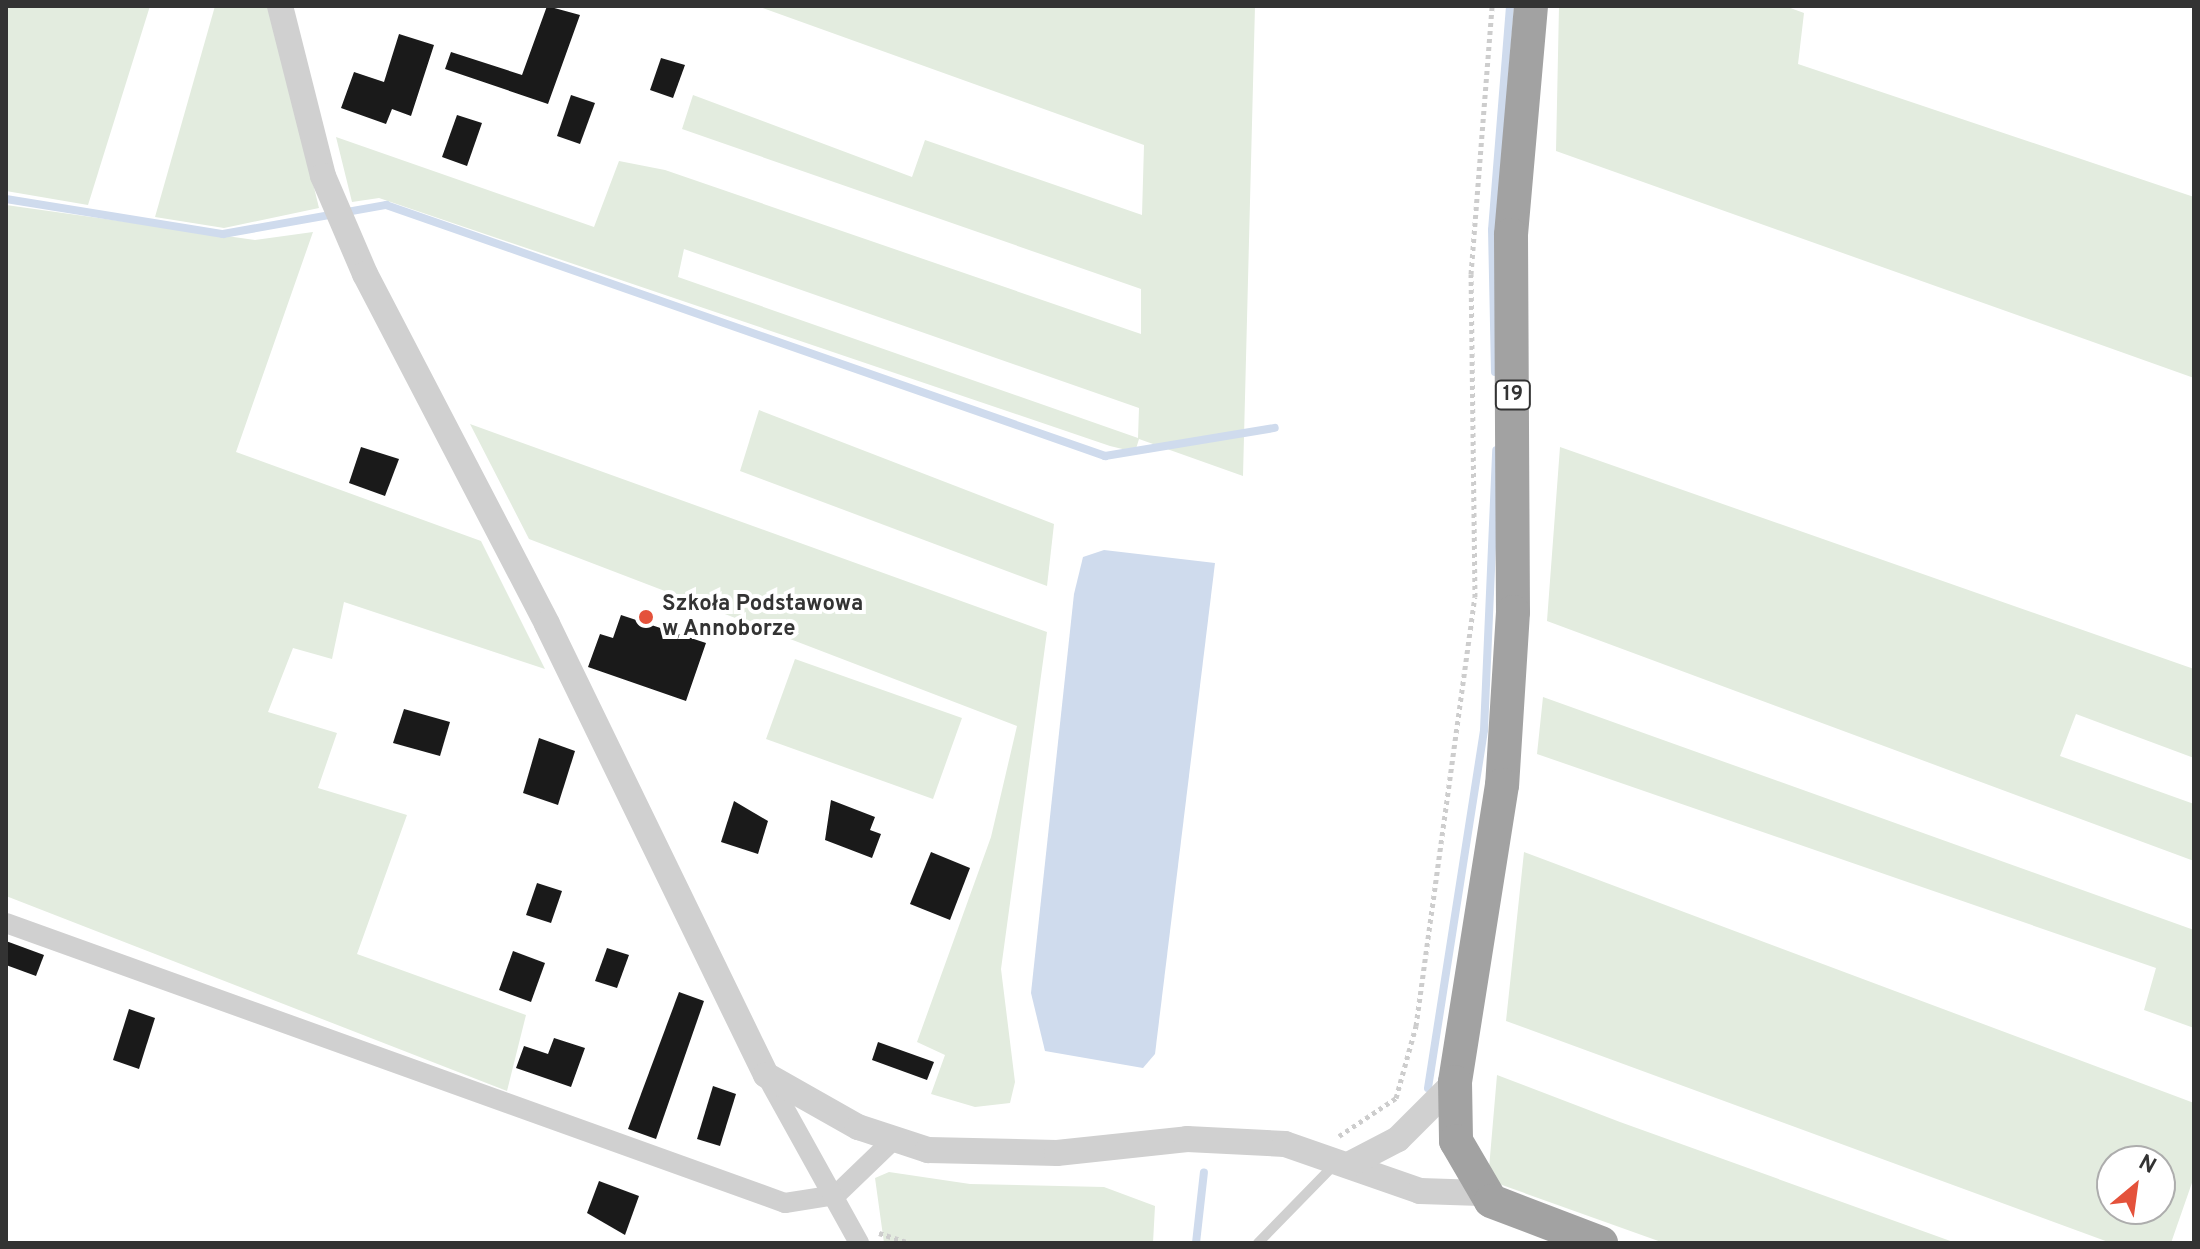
<!DOCTYPE html>
<html>
<head>
<meta charset="utf-8">
<style>
  body { margin:0 }
  #map { position:relative; width:2200px; height:1249px; overflow:hidden; background:#fff; font-family:Overpass,sans-serif }
  div>[style] { position:absolute }
  [style*='--x'] { left:calc(var(--x)*1px); top:calc(var(--y)*1px); width:calc(var(--w)*1px); rotate:calc(var(--a)*1deg) }
  .green>* { inset:0; background:#e3ecdf }
  .water>* { inset:0; background:#cfdbed }
  .stream>* { height:8px; margin:-4px; padding:0 4px; transform-origin:4px; border-radius:4px; background:#cfdbed }
  .building>* { inset:0; background:#1a1a1a }
  .path>* { height:5px; margin-top:-2.5px; transform-origin:0; background:repeating-linear-gradient(90deg,#cdcdcd 0 4px,transparent 0 8px) }
  .service>* { height:10px; margin:-5px; padding:0 5px; transform-origin:5px; border-radius:5px; background:#d0d0d0 }
  .minor>* { height:20px; margin:-10px; padding:0 10px; transform-origin:10px; border-radius:10px; background:#d0d0d0 }
  .tertiary>* { height:26px; margin:-13px; padding:0 13px; transform-origin:13px; border-radius:13px; background:#d0d0d0 }
  .trunk>* { height:34px; margin:-17px; padding:0 17px; transform-origin:17px; border-radius:17px; background:#a2a2a2 }
  .dots>* { width:22px; height:22px; translate:-50% -50%; box-sizing:border-box; border:4px solid #fff; border-radius:50% }
  span { translate:-50% -50%; white-space:nowrap; text-align:center; line-height:1.15; -webkit-text-stroke:8px #fff; paint-order:stroke }
  .shield-label span { padding:2px 6px; background:#fff; border:2px solid; border-radius:6px; -webkit-text-stroke-width:0 }
  .shield-label { font-size:20px; color:#333; font-weight:700 }
  .poi-label { font-size:22px; color:#333; font-weight:700 }
  .left { translate:0 -50%; text-align:left }
  .frame { position:absolute; inset:0; border:8px solid #333; pointer-events:none }
  .north { position:absolute; left:2096px; top:1145px; width:80px; height:80px; box-sizing:border-box; background:#fff; border:2px solid #adadad; border-radius:50%; rotate:29deg; font-size:22px; font-weight:700; line-height:32px; text-align:center; color:#333 }
  .north::after { content:''; display:block; margin:auto; width:28px; height:36px; background:#e4523b; clip-path:polygon(50% 0,100% 100%,50% 72%,0 100%) }
</style>
</head>
<body>
<div id="map">
  <div class="green">
    <div style="clip-path:polygon(6px 6px,150px 6px,88px 205px,6px 191px)"></div>
    <div style="clip-path:polygon(215px 6px,270px 6px,319px 208px,224px 228px,155px 217px)"></div>
    <div style="clip-path:polygon(evenodd,757px 6px,1255px 6px,1243px 476px,1139px 439px,1135px 452px,1110px 446px,379px 198px,352px 202px,336px 137px,594px 227px,619px 161px,665px 170px,1141px 334px,1141px 289px,682px 129px,693px 95px,912px 177px,925px 140px,1142px 215px,1144px 145px,757px 6px,684px 249px,1139px 408px,1138px 438px,678px 277px,684px 249px)"></div>
    <div style="clip-path:polygon(1559px 6px,1785px 6px,1804px 13px,1798px 64px,2194px 197px,2194px 378px,1556px 151px)"></div>
    <div style="clip-path:polygon(6px 205px,255px 240px,313px 232px,236px 452px,481px 541px,545px 669px,344px 602px,332px 659px,293px 648px,268px 712px,337px 733px,318px 788px,407px 815px,357px 954px,526px 1015px,507px 1091px,6px 896px)"></div>
    <div style="clip-path:polygon(759px 410px,1054px 524px,1047px 586px,740px 471px)"></div>
    <div style="clip-path:polygon(470px 424px,1047px 632px,1001px 969px,1015px 1082px,1010px 1103px,975px 1107px,931px 1094px,945px 1055px,917px 1042px,991px 837px,1017px 726px,529px 539px)"></div>
    <div style="clip-path:polygon(1560px 447px,2194px 669px,2194px 758px,2076px 714px,2060px 756px,2194px 804px,2194px 861px,1547px 621px)"></div>
    <div style="clip-path:polygon(795px 659px,962px 718px,933px 799px,766px 739px)"></div>
    <div style="clip-path:polygon(1543px 697px,2194px 930px,2194px 1028px,2144px 1010px,2156px 968px,1537px 754px)"></div>
    <div style="clip-path:polygon(evenodd,1524px 852px,2194px 1103px,2194px 1177px,2171px 1243px,2111px 1243px,1506px 1021px,1524px 852px,2112px 1161px,2160px 1161px,2160px 1209px,2112px 1209px,2112px 1161px)"></div>
    <div style="clip-path:polygon(1497px 1075px,1620px 1122px,1956px 1243px,1664px 1243px,1488px 1180px)"></div>
    <div style="clip-path:polygon(889px 1172px,970px 1184px,1104px 1187px,1155px 1206px,1153px 1243px,884px 1243px,875px 1178px)"></div>
  </div>
  <div class="water">
    <div style="clip-path:polygon(1104px 550px,1215px 563px,1155px 1054px,1143px 1068px,1045px 1051px,1031px 993px,1074px 594px,1083px 557px)"></div>
  </div>
  <div class="stream">
    <div style="--x:6;--y:199;--w:220;--a:9.2"></div>
    <div style="--x:223;--y:234;--w:166;--a:-10.1"></div>
    <div style="--x:386;--y:205;--w:762;--a:19.24"></div>
    <div style="--x:1105;--y:456;--w:172;--a:-9.4"></div>
    <div style="--x:1495;--y:372;--w:142;--a:-91.2"></div>
    <div style="--x:1492;--y:230;--w:225;--a:-85.4"></div>
    <div style="--x:1428;--y:1088;--w:362;--a:-81.1"></div>
    <div style="--x:1484;--y:730;--w:280;--a:-87.5"></div>
    <div style="--x:1196;--y:1243;--w:71;--a:-83.6"></div>
  </div>
  <div class="building">
    <div style="clip-path:polygon(547px 6px,580px 15px,548px 104px,445px 69px,451px 52px,522px 75px)"></div>
    <div style="clip-path:polygon(399px 34px,434px 45px,411px 116px,392px 109px,386px 124px,341px 108px,354px 72px,384px 82px)"></div>
    <div style="clip-path:polygon(661px 58px,685px 65px,673px 98px,650px 90px)"></div>
    <div style="clip-path:polygon(571px 95px,595px 103px,580px 144px,557px 136px)"></div>
    <div style="clip-path:polygon(457px 115px,482px 123px,467px 166px,442px 157px)"></div>
    <div style="clip-path:polygon(361px 447px,399px 459px,385px 496px,349px 483px)"></div>
    <div style="clip-path:polygon(621px 615px,706px 643px,686px 701px,588px 667px,600px 634px,613px 638px)"></div>
    <div style="clip-path:polygon(404px 709px,450px 722px,440px 756px,393px 743px)"></div>
    <div style="clip-path:polygon(539px 738px,575px 751px,558px 805px,523px 793px)"></div>
    <div style="clip-path:polygon(831px 800px,875px 817px,870px 830px,881px 834px,872px 858px,825px 840px)"></div>
    <div style="clip-path:polygon(734px 801px,768px 821px,758px 854px,721px 842px)"></div>
    <div style="clip-path:polygon(931px 852px,970px 868px,950px 920px,910px 904px)"></div>
    <div style="clip-path:polygon(537px 883px,562px 891px,551px 923px,526px 915px)"></div>
    <div style="clip-path:polygon(6px 941px,44px 955px,36px 976px,6px 965px)"></div>
    <div style="clip-path:polygon(607px 948px,629px 955px,617px 988px,595px 981px)"></div>
    <div style="clip-path:polygon(513px 951px,545px 963px,531px 1002px,499px 990px)"></div>
    <div style="clip-path:polygon(679px 992px,704px 1001px,656px 1139px,628px 1129px)"></div>
    <div style="clip-path:polygon(129px 1009px,155px 1018px,139px 1069px,113px 1060px)"></div>
    <div style="clip-path:polygon(554px 1038px,585px 1048px,571px 1087px,516px 1068px,524px 1046px,548px 1054px)"></div>
    <div style="clip-path:polygon(878px 1042px,934px 1062px,927px 1080px,872px 1060px)"></div>
    <div style="clip-path:polygon(713px 1086px,736px 1094px,720px 1146px,697px 1139px)"></div>
    <div style="clip-path:polygon(599px 1181px,639px 1196px,625px 1235px,587px 1213px)"></div>
  </div>
  <div class="path">
    <div style="--x:1339;--y:1136;--w:69;--a:-33.7"></div>
    <div style="--x:1396;--y:1098;--w:75;--a:-74.5"></div>
    <div style="--x:1416;--y:1026;--w:433;--a:-82.2"></div>
    <div style="--x:1475;--y:597;--w:323;--a:-90.7"></div>
    <div style="--x:1471;--y:274;--w:269;--a:-85.5"></div>
    <div style="--x:879;--y:1233;--w:32;--a:18"></div>
  </div>
  <div class="service">
    <div style="--x:1258;--y:1243;--w:110;--a:-45.7"></div>
  </div>
  <div class="minor">
    <div style="--x:6;--y:923;--w:828;--a:19.77"></div>
    <div style="--x:785;--y:1203;--w:52;--a:-8.9"></div>
    <div style="--x:836;--y:1195;--w:76;--a:-43.9"></div>
    <div style="--x:766;--y:1075;--w:192;--a:61"></div>
  </div>
  <div class="tertiary">
    <div style="--x:280;--y:6;--w:175;--a:75.8"></div>
    <div style="--x:323;--y:176;--w:107;--a:66.8"></div>
    <div style="--x:365;--y:274;--w:394;--a:62.5"></div>
    <div style="--x:547;--y:624;--w:501;--a:64.1"></div>
    <div style="--x:766;--y:1075;--w:106;--a:29.5"></div>
    <div style="--x:858;--y:1127;--w:74;--a:18.2"></div>
    <div style="--x:928;--y:1150;--w:129;--a:1.3"></div>
    <div style="--x:1057;--y:1153;--w:131;--a:-6.1"></div>
    <div style="--x:1187;--y:1139;--w:98;--a:2.9"></div>
    <div style="--x:1285;--y:1144;--w:143;--a:19.2"></div>
    <div style="--x:1420;--y:1191;--w:61;--a:1.9"></div>
    <div style="--x:1352;--y:1163;--w:52;--a:-27.6"></div>
    <div style="--x:1398;--y:1139;--w:81;--a:-45"></div>
  </div>
  <div class="trunk">
    <div style="--x:1531;--y:6;--w:230;--a:95"></div>
    <div style="--x:1511;--y:235;--w:377;--a:89.7"></div>
    <div style="--x:1513;--y:612;--w:173;--a:93.6"></div>
    <div style="--x:1502;--y:785;--w:301;--a:99"></div>
    <div style="--x:1455;--y:1082;--w:59;--a:89"></div>
    <div style="--x:1456;--y:1141;--w:69;--a:59.7"></div>
    <div style="--x:1491;--y:1201;--w:118;--a:20.9"></div>
  </div>
  <div class="dots">
    <div style="left:646px;top:617px;background:#e4523b"></div>
  </div>
  <div class="shield-label">
    <span style="left:1513px;top:395px">19</span>
  </div>
  <div class="poi-label">
    <span class="left" style="left:662px;top:617px">Szkoła Podstawowa<br>w Annoborze</span>
  </div>
  <div class="frame"></div>
  <div class="north">N</div>
</div>
</body>
</html>
